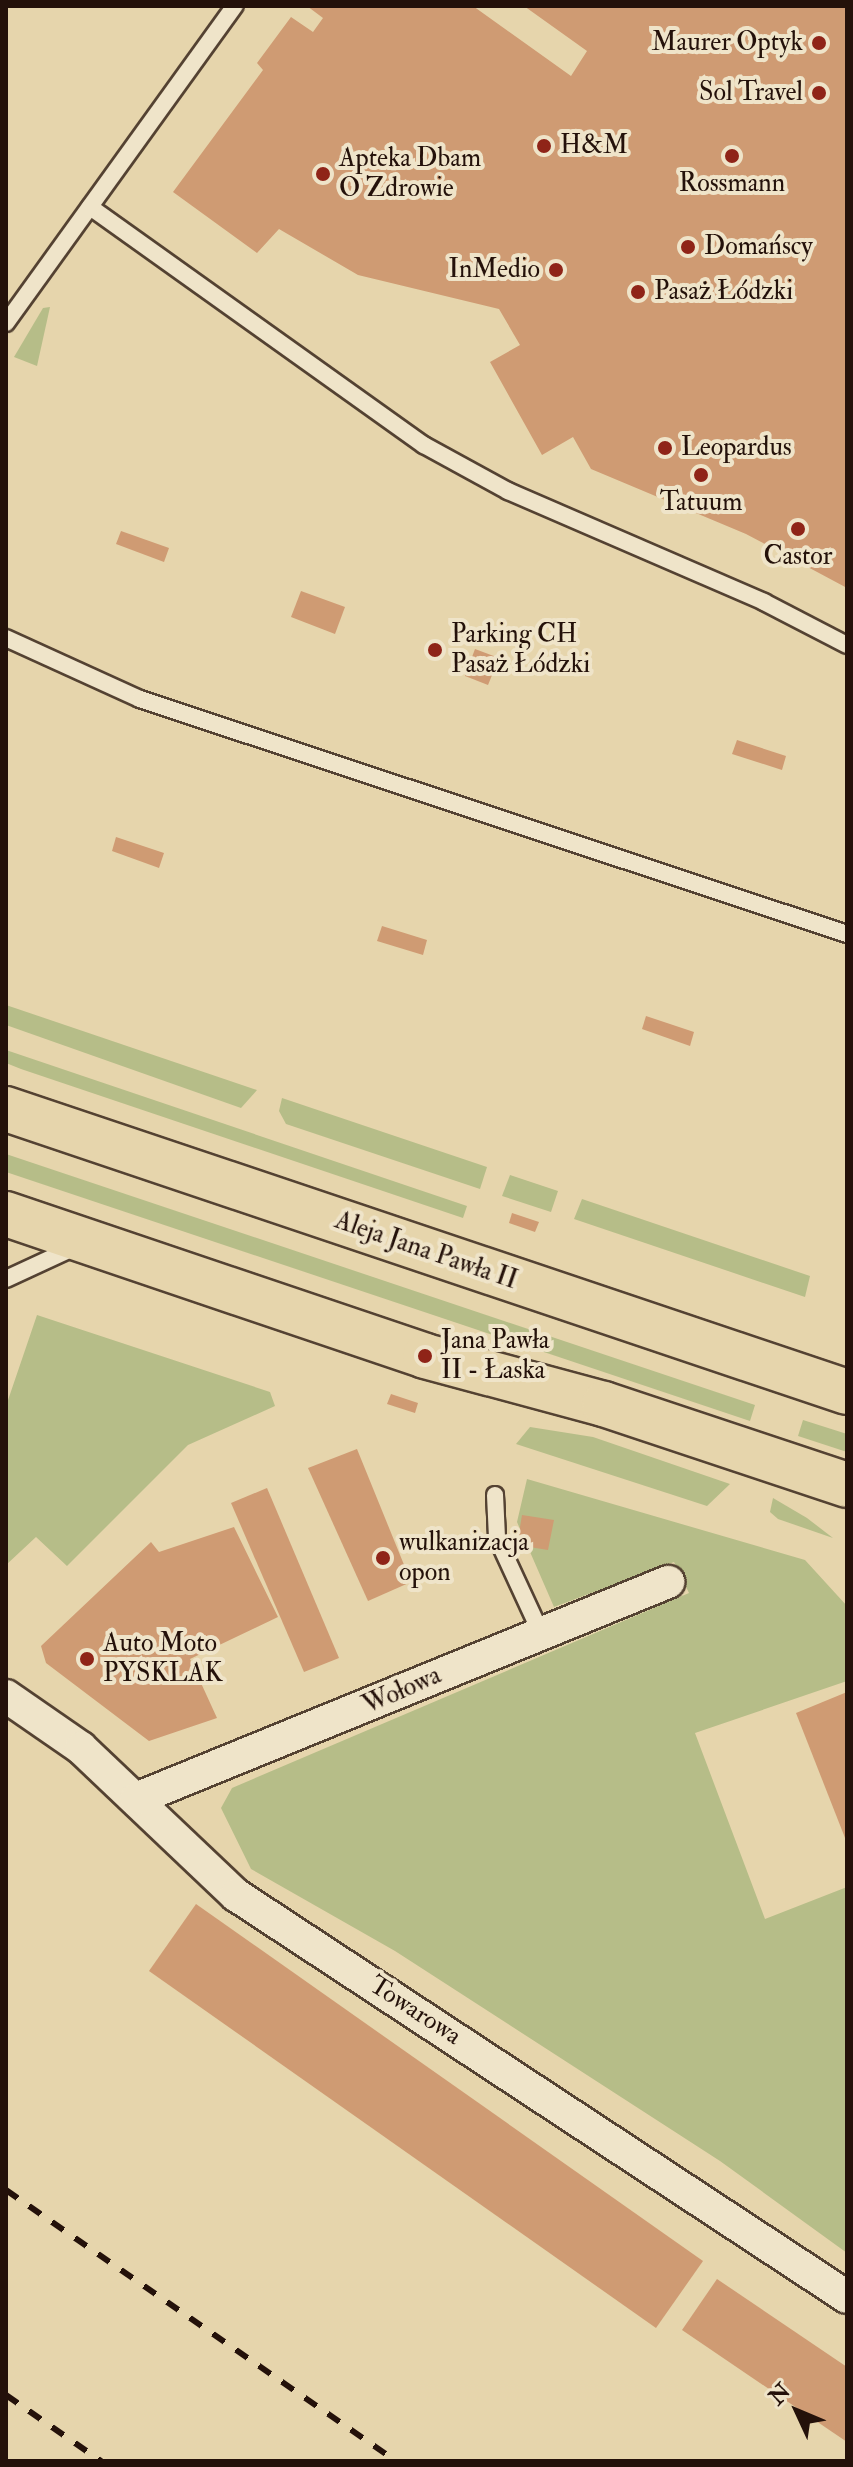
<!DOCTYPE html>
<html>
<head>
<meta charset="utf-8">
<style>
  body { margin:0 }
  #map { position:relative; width:853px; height:2467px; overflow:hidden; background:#e6d5ac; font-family:"IM FELL Double Pica",serif }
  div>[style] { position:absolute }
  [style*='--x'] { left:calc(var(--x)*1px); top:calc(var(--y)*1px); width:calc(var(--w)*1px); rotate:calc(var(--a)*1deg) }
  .green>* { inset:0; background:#b6bd88 }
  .building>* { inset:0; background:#cf9b73 }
  .roads { filter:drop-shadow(2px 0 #544232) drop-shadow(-2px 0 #544232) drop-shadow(0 2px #544232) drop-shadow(0 -2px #544232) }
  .lane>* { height:16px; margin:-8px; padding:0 8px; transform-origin:8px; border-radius:8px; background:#efe4c9 }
  .street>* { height:32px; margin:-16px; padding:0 16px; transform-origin:16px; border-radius:16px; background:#efe4c9 }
  .primary>* { height:44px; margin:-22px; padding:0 22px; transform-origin:22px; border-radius:22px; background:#e6d5ac }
  .rail>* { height:6px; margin-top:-3px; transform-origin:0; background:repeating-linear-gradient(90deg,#24110a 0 14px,transparent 0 28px) }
  .dots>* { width:22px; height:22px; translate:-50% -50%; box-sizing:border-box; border:4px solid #efe4c9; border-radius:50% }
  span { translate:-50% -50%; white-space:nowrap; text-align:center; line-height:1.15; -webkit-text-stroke:8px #efe4c9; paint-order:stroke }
  .poi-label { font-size:26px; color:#24110a }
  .right { translate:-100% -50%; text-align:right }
  .left { translate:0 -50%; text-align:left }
  .street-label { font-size:26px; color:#24110a }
  .frame { position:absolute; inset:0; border:8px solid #24110a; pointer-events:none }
  .north { position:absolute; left:757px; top:2371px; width:80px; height:80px; -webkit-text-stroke:6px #efe4c9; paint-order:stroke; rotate:314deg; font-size:22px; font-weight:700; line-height:32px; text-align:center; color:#24110a }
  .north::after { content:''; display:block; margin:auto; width:28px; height:36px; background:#24110a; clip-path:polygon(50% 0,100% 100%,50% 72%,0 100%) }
</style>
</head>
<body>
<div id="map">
  <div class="green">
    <div style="clip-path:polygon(50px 307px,37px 366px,14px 357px,43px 308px)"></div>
    <div style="clip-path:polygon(6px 1005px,257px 1090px,241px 1108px,6px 1025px)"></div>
    <div style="clip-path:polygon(6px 1050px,467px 1206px,463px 1218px,21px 1069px,6px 1063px)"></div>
    <div style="clip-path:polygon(282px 1098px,487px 1167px,480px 1189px,286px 1124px,279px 1111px)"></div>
    <div style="clip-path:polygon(6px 1154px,755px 1405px,750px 1421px,6px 1172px)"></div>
    <div style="clip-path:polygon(510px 1175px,558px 1191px,551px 1212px,502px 1196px)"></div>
    <div style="clip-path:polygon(582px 1199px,810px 1276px,805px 1297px,574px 1219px)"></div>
    <div style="clip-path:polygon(37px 1315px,270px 1392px,275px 1406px,188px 1445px,67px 1566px,36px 1537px,6px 1565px,6px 1406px)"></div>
    <div style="clip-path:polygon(803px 1420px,847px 1434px,847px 1452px,798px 1436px)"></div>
    <div style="clip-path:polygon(530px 1427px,593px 1437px,730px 1484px,707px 1506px,516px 1444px)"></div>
    <div style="clip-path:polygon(527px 1479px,805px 1560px,847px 1606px,847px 1681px,695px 1733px,765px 1919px,847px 1887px,847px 2253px,720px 2161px,395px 1951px,251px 1869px,221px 1808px,232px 1788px,689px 1593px,674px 1562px,554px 1607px,517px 1522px)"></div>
    <div style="clip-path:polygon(773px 1498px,807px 1518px,833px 1538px,778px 1519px,770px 1512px)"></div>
  </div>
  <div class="building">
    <div style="clip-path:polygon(307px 6px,473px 6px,571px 76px,587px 51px,524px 6px,847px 6px,847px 588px,746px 534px,591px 469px,573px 437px,542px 455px,490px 362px,520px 345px,499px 309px,358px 275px,279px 229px,257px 253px,173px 192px,263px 70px,257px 63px,291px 17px,313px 32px,323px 18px)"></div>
    <div style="clip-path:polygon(121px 531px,169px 548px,164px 562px,116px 544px)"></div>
    <div style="clip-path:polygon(301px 591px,345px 607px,335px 634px,291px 617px)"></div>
    <div style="clip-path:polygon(475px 649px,499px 658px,488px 685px,465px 676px)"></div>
    <div style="clip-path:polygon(737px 740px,786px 756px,782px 770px,732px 754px)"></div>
    <div style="clip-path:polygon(116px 837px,164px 853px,159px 868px,112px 851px)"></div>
    <div style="clip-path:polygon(382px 926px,427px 940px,423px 955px,377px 941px)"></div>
    <div style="clip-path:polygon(646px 1016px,694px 1032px,690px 1046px,642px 1029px)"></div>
    <div style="clip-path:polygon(512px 1213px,539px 1222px,535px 1232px,509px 1223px)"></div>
    <div style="clip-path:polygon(391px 1394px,418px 1403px,415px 1413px,387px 1404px)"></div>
    <div style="clip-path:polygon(357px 1449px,411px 1582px,368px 1601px,308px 1468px)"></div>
    <div style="clip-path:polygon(267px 1488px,339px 1658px,304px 1672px,231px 1503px)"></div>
    <div style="clip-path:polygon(522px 1515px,554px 1520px,548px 1550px,517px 1545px)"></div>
    <div style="clip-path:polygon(234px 1527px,278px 1617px,190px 1659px,217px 1718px,149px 1741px,46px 1663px,41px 1646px,151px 1542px,159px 1552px)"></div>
    <div style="clip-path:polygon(847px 1692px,847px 1843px,796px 1713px)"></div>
    <div style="clip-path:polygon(196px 1904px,703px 2261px,656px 2328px,149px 1971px)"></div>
    <div style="clip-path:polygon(717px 2279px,847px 2367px,847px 2442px,682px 2330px)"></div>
  </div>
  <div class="roads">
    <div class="lane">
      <div style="--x:90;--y:207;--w:410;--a:35.5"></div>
      <div style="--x:424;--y:445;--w:96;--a:28.7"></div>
      <div style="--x:508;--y:491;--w:279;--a:23.4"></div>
      <div style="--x:764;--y:602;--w:93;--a:27.4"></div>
      <div style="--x:6;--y:323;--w:391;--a:-54.2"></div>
      <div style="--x:6;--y:638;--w:147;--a:24.5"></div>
      <div style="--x:140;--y:699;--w:745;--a:18.39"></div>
      <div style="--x:6;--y:1279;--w:78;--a:-24.9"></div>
      <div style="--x:495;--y:1495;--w:43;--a:87.3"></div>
      <div style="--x:497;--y:1538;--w:102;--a:65.2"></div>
    </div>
    <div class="street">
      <div style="--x:6;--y:1696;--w:91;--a:34.7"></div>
      <div style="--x:81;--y:1748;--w:214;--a:43.5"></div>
      <div style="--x:236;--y:1895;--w:731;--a:33.34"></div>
      <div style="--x:136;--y:1799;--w:575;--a:-22.19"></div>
    </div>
    <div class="primary">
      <div style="--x:6;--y:1109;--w:887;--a:18.6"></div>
      <div style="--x:6;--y:1214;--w:442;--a:18.7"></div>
      <div style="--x:425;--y:1356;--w:185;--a:15"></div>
      <div style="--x:604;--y:1404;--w:256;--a:18.4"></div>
    </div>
  </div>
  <div class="rail">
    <div style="--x:6;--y:2190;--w:475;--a:34.8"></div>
    <div style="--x:6;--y:2395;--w:116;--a:34.8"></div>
  </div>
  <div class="dots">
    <div style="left:819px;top:43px;background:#8f2418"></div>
    <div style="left:819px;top:93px;background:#8f2418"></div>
    <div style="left:544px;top:146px;background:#8f2418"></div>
    <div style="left:732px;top:156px;background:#8f2418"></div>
    <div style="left:323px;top:174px;background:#8f2418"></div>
    <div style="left:688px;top:247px;background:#8f2418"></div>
    <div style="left:556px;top:270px;background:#8f2418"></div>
    <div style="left:638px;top:292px;background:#8f2418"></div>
    <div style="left:665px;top:448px;background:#8f2418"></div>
    <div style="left:701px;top:475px;background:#8f2418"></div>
    <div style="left:798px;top:529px;background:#8f2418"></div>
    <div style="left:435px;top:650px;background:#8f2418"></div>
    <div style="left:425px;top:1356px;background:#8f2418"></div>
    <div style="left:383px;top:1558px;background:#8f2418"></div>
    <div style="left:87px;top:1659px;background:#8f2418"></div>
  </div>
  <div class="poi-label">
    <span class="right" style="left:803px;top:43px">Maurer Optyk</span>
    <span class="right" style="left:803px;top:93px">Sol Travel</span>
    <span class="left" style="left:560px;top:146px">H&amp;M</span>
    <span class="left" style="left:339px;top:174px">Apteka Dbam<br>O Zdrowie</span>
    <span style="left:732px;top:184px">Rossmann</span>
    <span class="left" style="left:704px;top:247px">Domańscy</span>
    <span class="right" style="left:540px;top:270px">InMedio</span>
    <span class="left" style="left:654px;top:292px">Pasaż Łódzki</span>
    <span class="left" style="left:681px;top:448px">Leopardus</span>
    <span style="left:701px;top:503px">Tatuum</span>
    <span style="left:798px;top:557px">Castor</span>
    <span class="left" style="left:451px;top:650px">Parking CH<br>Pasaż Łódzki</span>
    <span class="left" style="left:441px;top:1356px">Jana Pawła<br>II - Łaska</span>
    <span class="left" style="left:399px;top:1558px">wulkanizacja<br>opon</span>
    <span class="left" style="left:103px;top:1659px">Auto Moto<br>PYSKLAK</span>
  </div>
  <div class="street-label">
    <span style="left:426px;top:1251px;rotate:19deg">Aleja Jana Pawła II</span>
    <span style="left:402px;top:1691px;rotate:-24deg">Wołowa</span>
    <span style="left:415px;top:2011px;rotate:33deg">Towarowa</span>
  </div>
  <div class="frame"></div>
  <div class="north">N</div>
</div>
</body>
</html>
